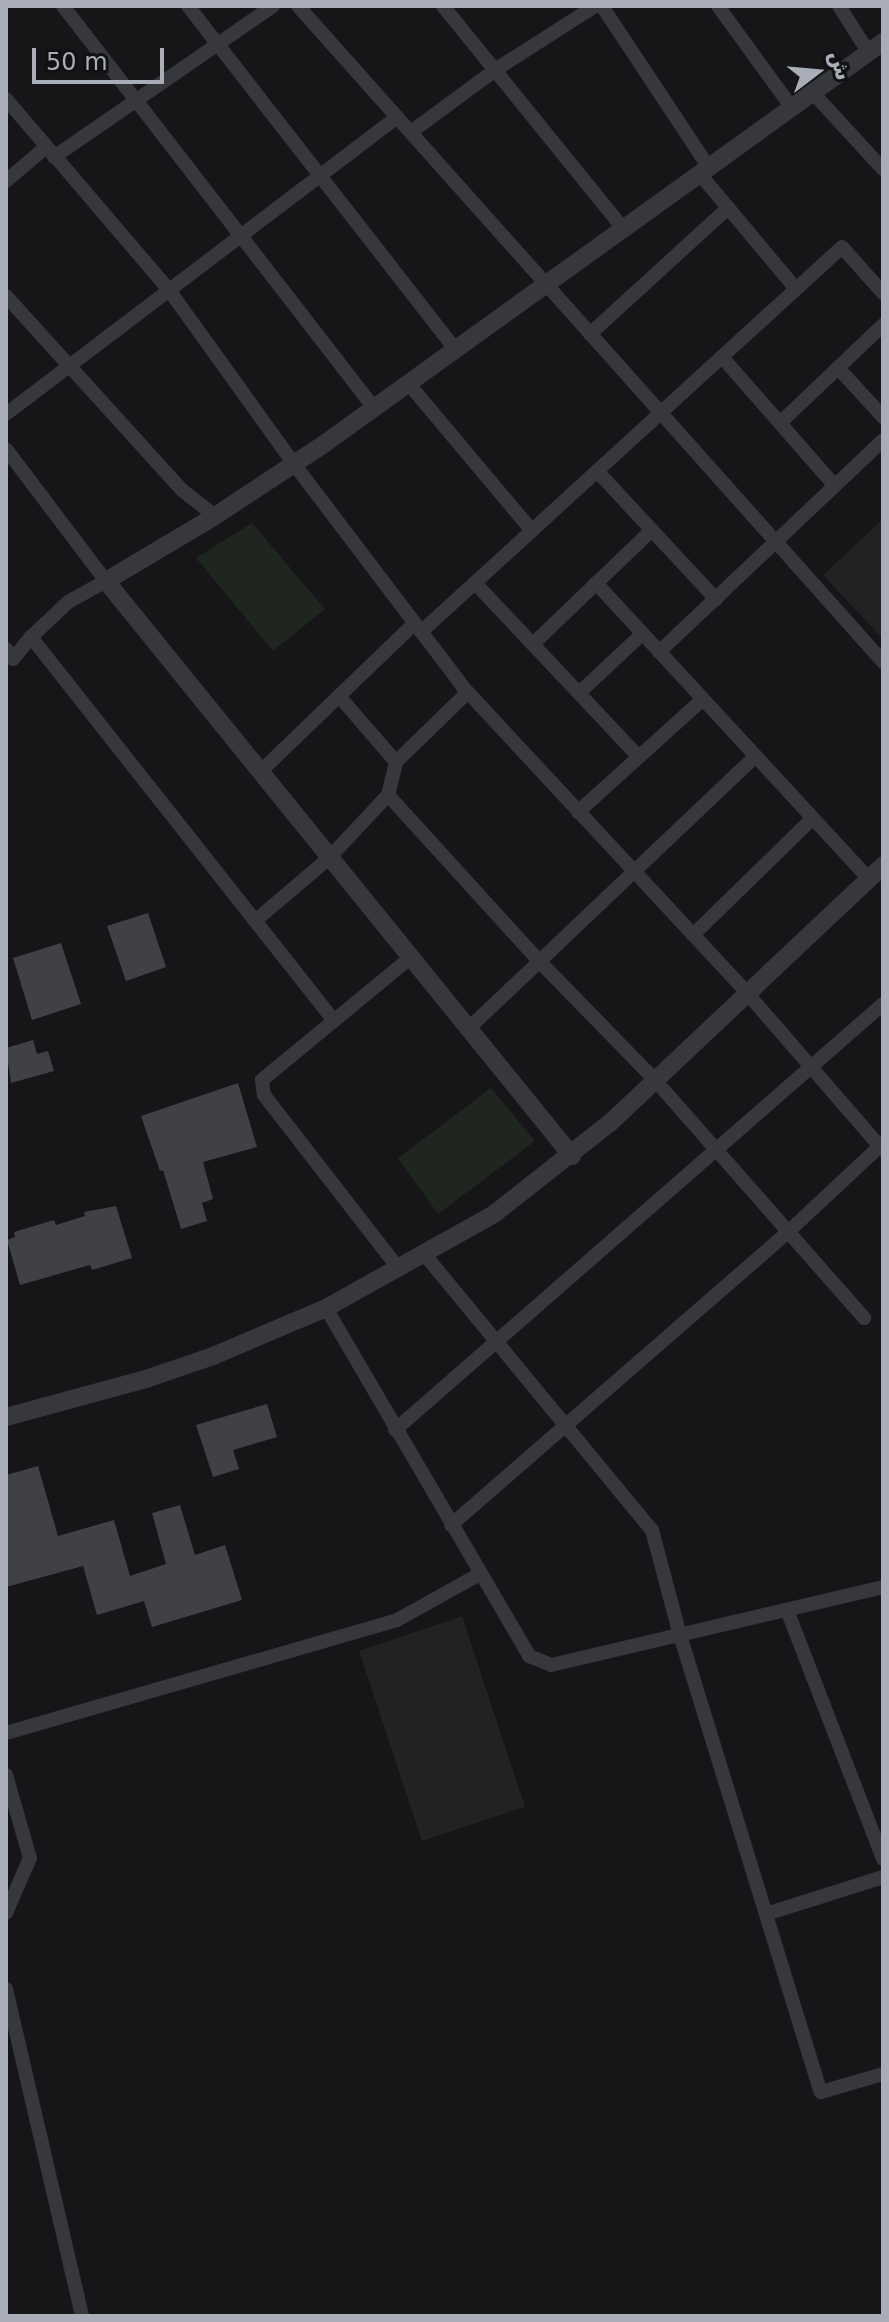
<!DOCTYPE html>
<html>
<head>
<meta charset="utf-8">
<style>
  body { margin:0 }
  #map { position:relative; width:889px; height:2322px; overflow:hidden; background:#161618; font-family:"DejaVu Sans","Noto Sans Arabic",sans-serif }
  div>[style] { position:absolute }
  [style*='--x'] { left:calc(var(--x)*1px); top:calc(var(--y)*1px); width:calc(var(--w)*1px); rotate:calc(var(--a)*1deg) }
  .built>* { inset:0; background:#222225 }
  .green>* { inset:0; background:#1e261f }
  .building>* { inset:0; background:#404145 }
  .minor>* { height:14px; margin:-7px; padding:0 7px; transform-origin:7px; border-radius:7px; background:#37383d }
  .tertiary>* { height:18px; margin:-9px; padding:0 9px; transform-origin:9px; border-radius:9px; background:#37383d }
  span { translate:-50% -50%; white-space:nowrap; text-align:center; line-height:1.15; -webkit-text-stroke:6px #111113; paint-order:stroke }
  .frame { position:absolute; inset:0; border:8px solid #a8adb8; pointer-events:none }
  .north { position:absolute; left:777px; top:32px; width:80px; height:80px; -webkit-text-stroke:6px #111113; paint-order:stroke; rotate:74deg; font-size:22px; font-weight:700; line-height:32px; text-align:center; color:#a8adb8 }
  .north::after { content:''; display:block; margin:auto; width:28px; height:36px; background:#a8adb8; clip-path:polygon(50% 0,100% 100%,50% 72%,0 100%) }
  .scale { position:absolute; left:32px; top:48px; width:132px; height:36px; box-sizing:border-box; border:4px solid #a8adb8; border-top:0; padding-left:10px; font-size:24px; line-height:28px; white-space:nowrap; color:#a8adb8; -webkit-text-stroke:6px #111113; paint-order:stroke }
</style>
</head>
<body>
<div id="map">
  <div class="built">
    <div style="clip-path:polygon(883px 519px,883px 639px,823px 575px)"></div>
    <div style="clip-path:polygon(462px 1616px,525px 1807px,422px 1841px,359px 1651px)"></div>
  </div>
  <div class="green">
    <div style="clip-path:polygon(252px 523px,325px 609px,273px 651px,196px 558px)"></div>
    <div style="clip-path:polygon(491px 1088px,535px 1141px,438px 1214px,398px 1158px)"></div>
  </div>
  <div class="building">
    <div style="clip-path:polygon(148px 913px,166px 967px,126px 981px,107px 926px)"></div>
    <div style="clip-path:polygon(61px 943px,81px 1004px,32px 1020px,13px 958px)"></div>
    <div style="clip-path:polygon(33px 1040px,37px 1054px,48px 1051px,54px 1071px,11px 1083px,6px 1048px)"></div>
    <div style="clip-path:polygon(238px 1083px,257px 1147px,203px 1162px,213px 1199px,202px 1203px,207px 1221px,181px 1229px,163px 1170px,160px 1171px,141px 1116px)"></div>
    <div style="clip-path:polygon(116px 1206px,132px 1258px,92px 1270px,90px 1265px,20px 1285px,7px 1240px,15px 1237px,14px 1232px,54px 1220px,56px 1225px,85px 1216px,84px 1212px)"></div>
    <div style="clip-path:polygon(267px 1404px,277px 1437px,233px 1450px,239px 1469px,213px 1477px,196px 1425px)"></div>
    <div style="clip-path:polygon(38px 1466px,58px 1536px,114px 1520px,130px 1576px,166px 1564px,152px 1513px,180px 1505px,195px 1555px,225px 1545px,242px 1600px,152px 1627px,144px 1601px,97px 1615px,83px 1566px,6px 1587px,6px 1475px)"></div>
  </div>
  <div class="minor">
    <div style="--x:63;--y:6;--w:508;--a:52.27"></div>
    <div style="--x:188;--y:6;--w:435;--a:52.1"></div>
    <div style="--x:298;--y:6;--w:879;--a:48.27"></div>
    <div style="--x:443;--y:6;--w:284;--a:51"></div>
    <div style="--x:602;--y:6;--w:192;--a:56.5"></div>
    <div style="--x:718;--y:6;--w:126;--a:54"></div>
    <div style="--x:839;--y:6;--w:56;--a:57.4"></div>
    <div style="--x:813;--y:93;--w:103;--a:47.4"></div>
    <div style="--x:6;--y:99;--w:251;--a:49.5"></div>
    <div style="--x:169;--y:290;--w:214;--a:54.3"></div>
    <div style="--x:294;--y:464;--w:280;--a:52.8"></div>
    <div style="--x:463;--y:687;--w:417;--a:47.1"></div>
    <div style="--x:747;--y:993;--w:208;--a:49.1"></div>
    <div style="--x:411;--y:132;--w:104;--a:-36.4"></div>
    <div style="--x:495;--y:70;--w:119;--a:-32.6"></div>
    <div style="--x:54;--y:157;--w:266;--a:-34.6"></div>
    <div style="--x:699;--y:173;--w:151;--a:50.1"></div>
    <div style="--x:6;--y:181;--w:52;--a:-40.4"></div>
    <div style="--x:6;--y:296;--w:262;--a:47.8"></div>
    <div style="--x:182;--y:490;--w:42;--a:38.2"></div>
    <div style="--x:590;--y:334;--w:187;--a:-42.4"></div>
    <div style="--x:722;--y:357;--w:171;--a:48.8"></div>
    <div style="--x:838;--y:368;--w:67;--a:47.4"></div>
    <div style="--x:408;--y:383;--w:193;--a:50"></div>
    <div style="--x:6;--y:414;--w:491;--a:-37.2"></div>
    <div style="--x:780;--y:423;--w:142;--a:-43.6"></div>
    <div style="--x:6;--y:449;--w:166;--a:52.9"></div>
    <div style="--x:106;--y:581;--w:43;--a:151.1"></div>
    <div style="--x:68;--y:602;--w:51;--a:136.6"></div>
    <div style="--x:31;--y:637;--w:488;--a:51.7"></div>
    <div style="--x:597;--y:471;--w:175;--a:47.1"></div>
    <div style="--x:475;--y:583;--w:239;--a:46.7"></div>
    <div style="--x:596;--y:583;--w:403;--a:47.3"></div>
    <div style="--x:421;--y:632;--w:570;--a:-42.44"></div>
    <div style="--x:842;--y:247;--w:62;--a:48.3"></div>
    <div style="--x:533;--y:644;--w:165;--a:-43.8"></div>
    <div style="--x:6;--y:649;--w:12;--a:55"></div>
    <div style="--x:13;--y:659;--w:28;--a:-51"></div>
    <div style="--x:659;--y:652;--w:308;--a:-43.4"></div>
    <div style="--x:579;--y:693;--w:86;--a:-43.1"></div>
    <div style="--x:339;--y:696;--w:87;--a:49.2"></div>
    <div style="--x:260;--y:772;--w:214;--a:-43.9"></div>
    <div style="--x:388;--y:795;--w:224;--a:47.7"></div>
    <div style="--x:539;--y:961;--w:166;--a:45.7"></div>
    <div style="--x:655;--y:1080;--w:317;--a:48.7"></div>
    <div style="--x:578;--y:812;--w:167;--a:-42.1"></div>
    <div style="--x:255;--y:921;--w:97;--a:-40.4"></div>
    <div style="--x:329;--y:858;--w:86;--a:-46.9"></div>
    <div style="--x:388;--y:795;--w:34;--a:-76"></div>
    <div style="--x:396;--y:762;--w:100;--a:-44.2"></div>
    <div style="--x:693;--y:935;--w:166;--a:-44.3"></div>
    <div style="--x:468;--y:1029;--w:395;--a:-43.5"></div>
    <div style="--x:425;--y:1255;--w:357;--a:50.5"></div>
    <div style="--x:652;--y:1530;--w:109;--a:75.1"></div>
    <div style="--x:680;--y:1635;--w:478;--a:72.9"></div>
    <div style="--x:821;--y:2092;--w:65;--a:-16.2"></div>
    <div style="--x:399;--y:1269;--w:220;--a:-127.8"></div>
    <div style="--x:264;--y:1095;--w:15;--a:-98"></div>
    <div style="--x:262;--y:1080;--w:190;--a:-39.5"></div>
    <div style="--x:326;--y:1308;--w:403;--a:59.7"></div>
    <div style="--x:529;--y:1656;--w:24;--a:22"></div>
    <div style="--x:551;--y:1665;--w:341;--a:-13.2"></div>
    <div style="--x:395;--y:1430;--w:648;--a:-41.12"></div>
    <div style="--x:451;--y:1525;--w:448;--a:-41"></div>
    <div style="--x:789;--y:1231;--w:125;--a:-43"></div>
    <div style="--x:787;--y:1610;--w:267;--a:68.9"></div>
    <div style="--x:6;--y:1733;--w:407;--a:-16.1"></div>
    <div style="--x:397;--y:1620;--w:95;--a:-29"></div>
    <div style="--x:6;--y:1775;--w:86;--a:73.9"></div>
    <div style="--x:30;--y:1858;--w:60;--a:113.6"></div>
    <div style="--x:766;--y:1914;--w:123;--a:-17.5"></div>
    <div style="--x:6;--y:1989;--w:336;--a:76.9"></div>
  </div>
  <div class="tertiary">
    <div style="--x:572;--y:1156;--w:740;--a:-129.02"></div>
    <div style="--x:106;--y:581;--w:127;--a:-30.8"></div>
    <div style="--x:215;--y:516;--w:131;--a:-33.4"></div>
    <div style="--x:324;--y:444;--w:689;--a:-35.72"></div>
    <div style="--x:6;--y:1417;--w:145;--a:-15.2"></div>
    <div style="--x:146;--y:1379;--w:71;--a:-18.9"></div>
    <div style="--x:213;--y:1356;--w:123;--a:-23"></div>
    <div style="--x:326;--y:1308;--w:193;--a:-29.2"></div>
    <div style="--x:494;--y:1214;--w:149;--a:-38.2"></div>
    <div style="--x:611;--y:1122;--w:374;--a:-43.3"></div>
  </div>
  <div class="frame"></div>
  <div class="north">ش</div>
  <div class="scale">50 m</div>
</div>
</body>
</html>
